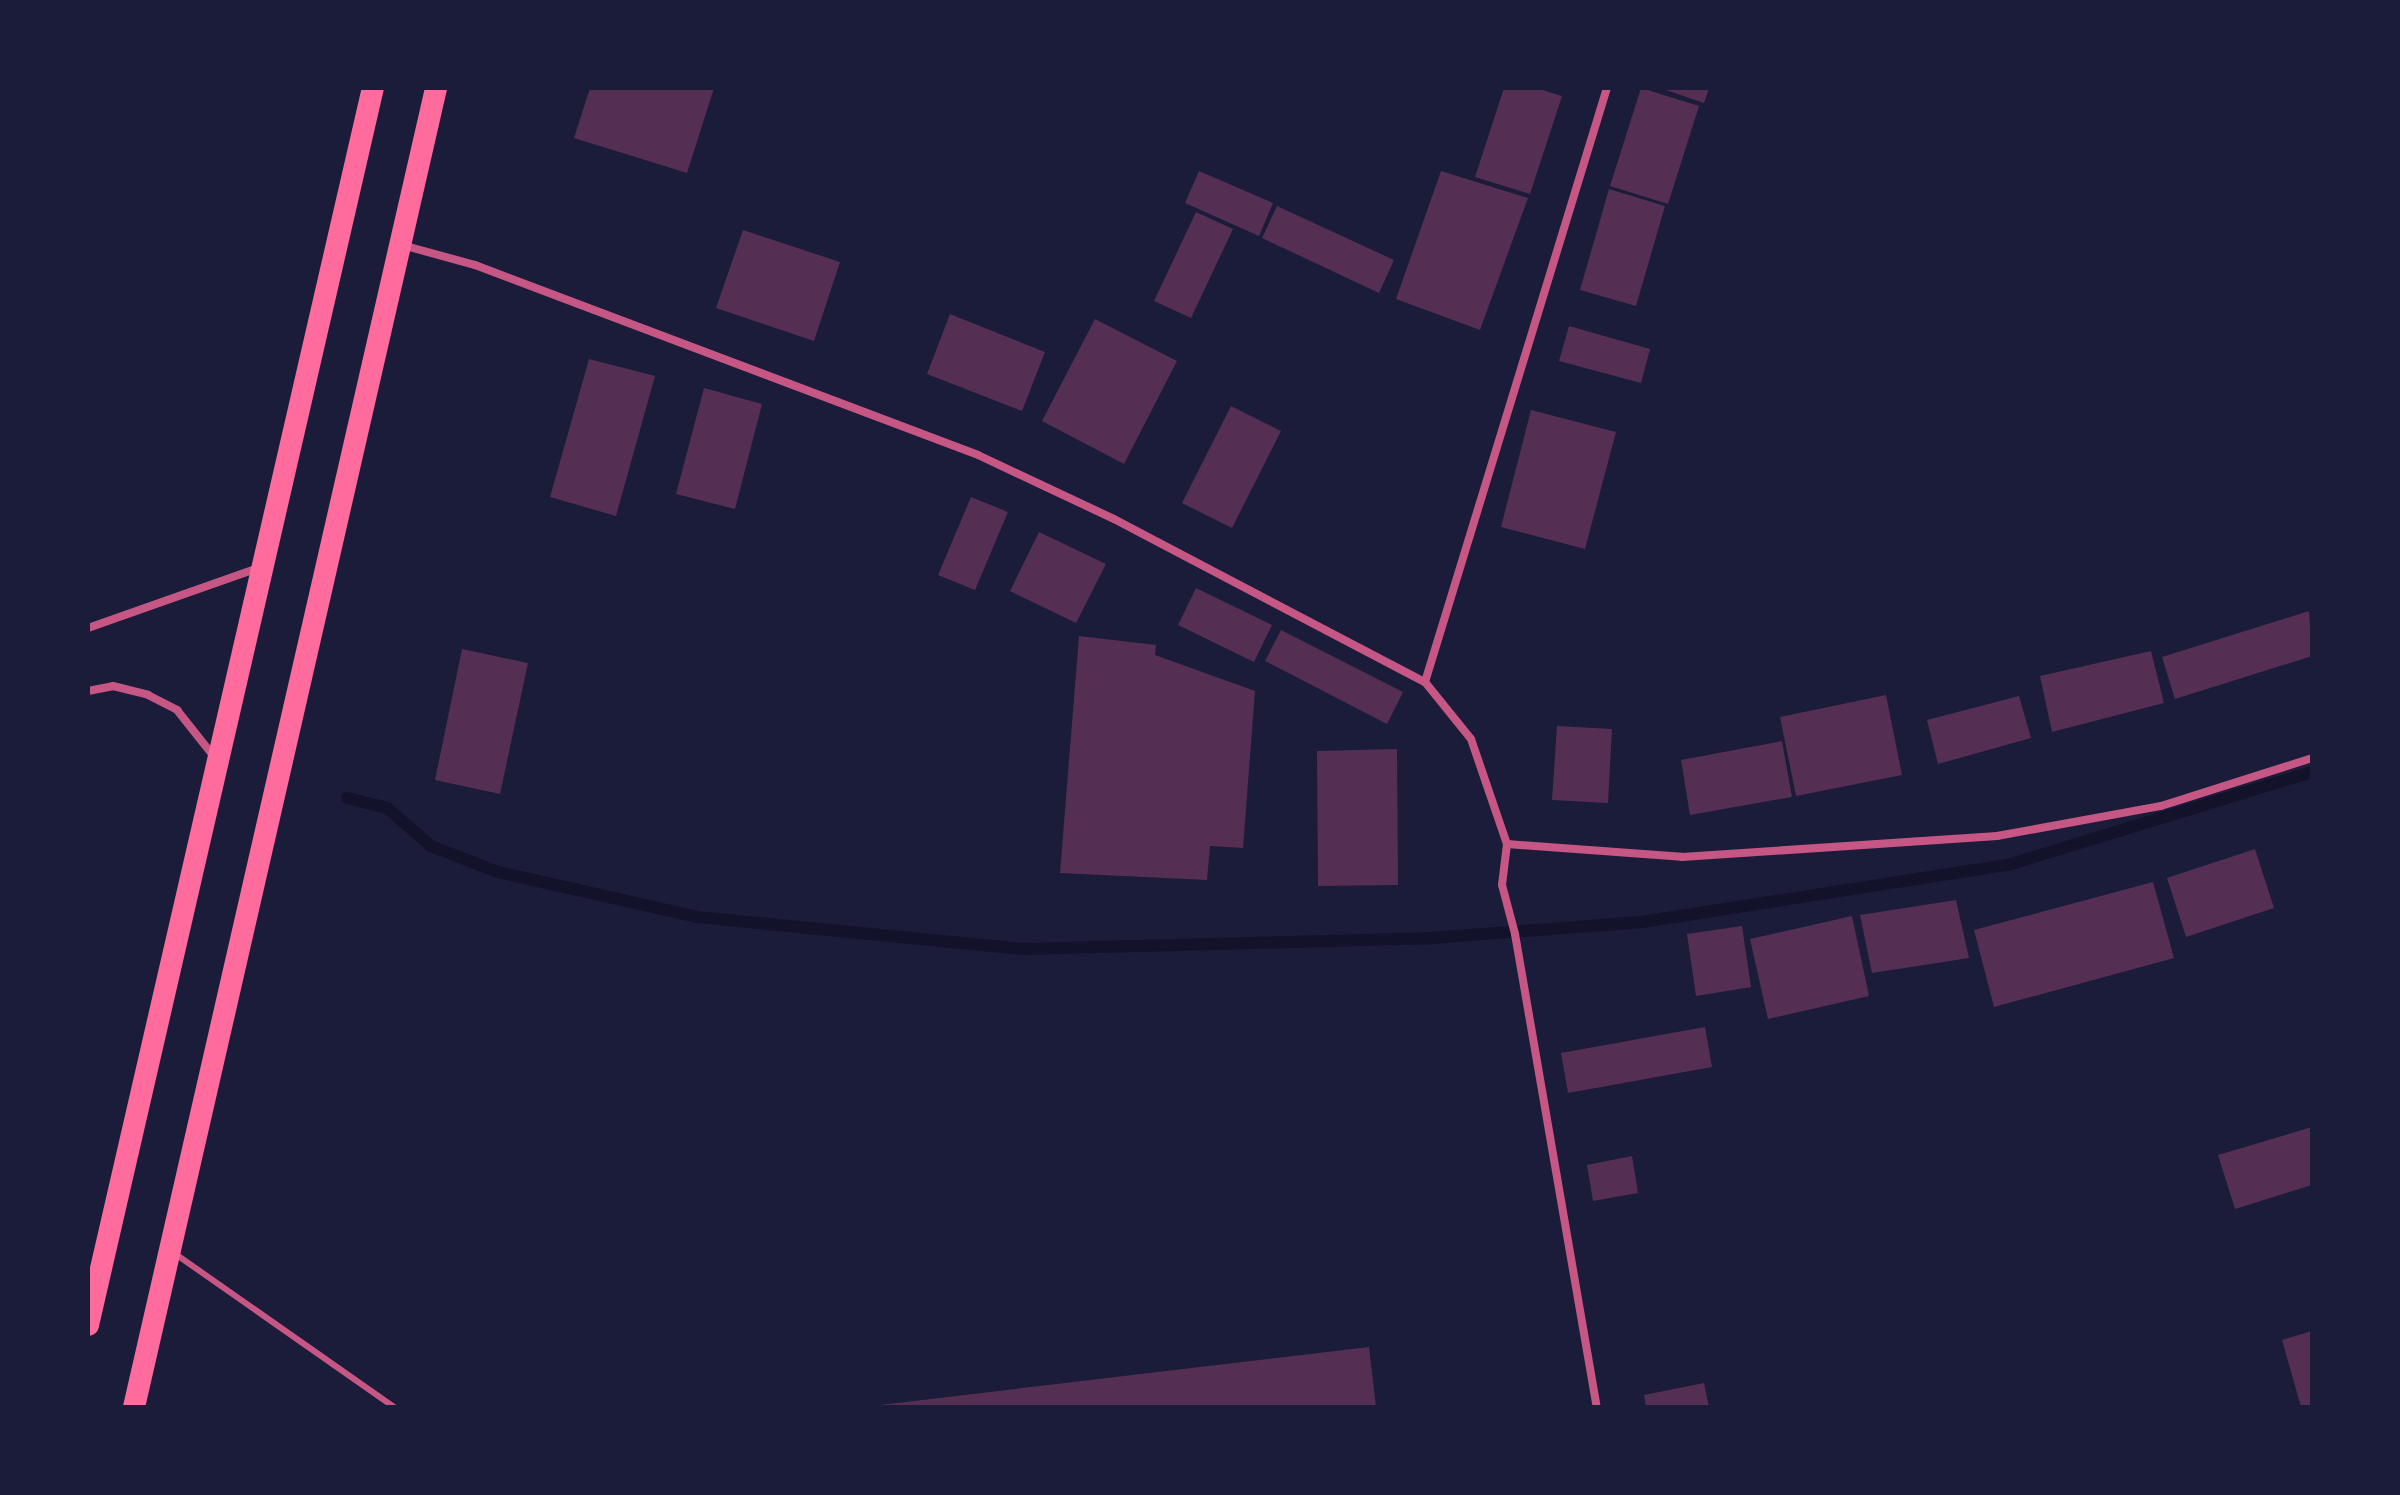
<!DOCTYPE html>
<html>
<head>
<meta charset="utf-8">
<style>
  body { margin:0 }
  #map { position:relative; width:2400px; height:1495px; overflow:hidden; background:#1b1b3a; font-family:Mulish,sans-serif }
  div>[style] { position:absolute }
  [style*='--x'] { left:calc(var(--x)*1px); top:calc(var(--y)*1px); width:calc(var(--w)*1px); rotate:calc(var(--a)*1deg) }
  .stream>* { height:12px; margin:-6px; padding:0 6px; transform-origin:6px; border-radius:6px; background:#12122b }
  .building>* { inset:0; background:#542f53 }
  .service>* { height:6px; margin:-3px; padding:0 3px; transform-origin:3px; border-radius:3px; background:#c65784 }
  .minor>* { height:8px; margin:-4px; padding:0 4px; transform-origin:4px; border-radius:4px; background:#c65784 }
  .trunk>* { height:22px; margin:-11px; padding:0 11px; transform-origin:11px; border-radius:11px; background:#ff6b9d }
  span { translate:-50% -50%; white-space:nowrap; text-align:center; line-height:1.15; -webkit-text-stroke:7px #1b1b3a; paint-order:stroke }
  .frame { position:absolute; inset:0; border:90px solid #1b1b3a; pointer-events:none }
</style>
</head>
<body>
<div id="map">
  <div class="stream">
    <div style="--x:347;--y:798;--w:41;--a:14"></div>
    <div style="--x:387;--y:808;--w:58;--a:40.8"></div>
    <div style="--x:431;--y:846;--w:72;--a:21.2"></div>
    <div style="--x:498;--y:872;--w:204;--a:12.7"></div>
    <div style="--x:697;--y:917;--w:326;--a:5.6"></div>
    <div style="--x:1021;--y:949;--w:410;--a:-1.5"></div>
    <div style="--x:1431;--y:938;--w:212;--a:-4.3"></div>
    <div style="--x:1642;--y:922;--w:374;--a:-8.9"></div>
    <div style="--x:2011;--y:864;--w:315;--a:-17"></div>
  </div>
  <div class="building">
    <div style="clip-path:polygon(590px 88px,714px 88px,687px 173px,574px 138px)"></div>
    <div style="clip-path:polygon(1504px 88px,1536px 88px,1562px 96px,1530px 194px,1475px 177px)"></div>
    <div style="clip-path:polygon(1641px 88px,1699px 106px,1668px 204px,1610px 186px)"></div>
    <div style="clip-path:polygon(1660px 88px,1709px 88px,1704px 103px)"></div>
    <div style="clip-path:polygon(1199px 171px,1273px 203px,1259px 236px,1185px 203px)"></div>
    <div style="clip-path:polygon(1441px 171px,1528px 198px,1480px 330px,1396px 299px)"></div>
    <div style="clip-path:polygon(1609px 189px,1665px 206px,1636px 306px,1580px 290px)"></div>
    <div style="clip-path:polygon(1277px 206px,1394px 260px,1379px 293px,1262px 238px)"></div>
    <div style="clip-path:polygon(1196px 212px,1233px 229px,1191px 318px,1154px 301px)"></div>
    <div style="clip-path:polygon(743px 230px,840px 262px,814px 341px,716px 308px)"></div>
    <div style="clip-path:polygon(950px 314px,1045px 352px,1022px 411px,927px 374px)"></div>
    <div style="clip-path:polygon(1095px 319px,1177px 361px,1124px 464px,1042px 421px)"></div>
    <div style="clip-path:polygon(1569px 326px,1650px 349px,1641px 383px,1559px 361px)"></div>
    <div style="clip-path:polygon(589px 359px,655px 376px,616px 516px,550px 497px)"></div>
    <div style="clip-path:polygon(704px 388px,762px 404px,735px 509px,676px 494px)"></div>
    <div style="clip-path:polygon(1231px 406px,1281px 431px,1232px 528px,1182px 503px)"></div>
    <div style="clip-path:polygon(1531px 410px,1616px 432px,1585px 549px,1501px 527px)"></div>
    <div style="clip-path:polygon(971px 497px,1008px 512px,975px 590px,938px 575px)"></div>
    <div style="clip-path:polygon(1039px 532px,1106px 564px,1076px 623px,1010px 591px)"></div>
    <div style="clip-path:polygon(1196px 588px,1272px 625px,1254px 662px,1178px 625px)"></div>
    <div style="clip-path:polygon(2309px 611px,2312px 656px,2175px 699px,2162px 657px)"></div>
    <div style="clip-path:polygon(1281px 630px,1403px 692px,1387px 724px,1265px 661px)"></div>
    <div style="clip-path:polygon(1079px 636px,1156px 645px,1155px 655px,1255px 691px,1243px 848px,1210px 846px,1207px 880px,1060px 873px)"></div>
    <div style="clip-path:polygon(462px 649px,528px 663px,500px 794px,435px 780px)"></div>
    <div style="clip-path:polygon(2151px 651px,2164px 703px,2052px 732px,2040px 676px)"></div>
    <div style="clip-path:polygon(1886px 695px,1902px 775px,1796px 796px,1780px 717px)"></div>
    <div style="clip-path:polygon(2019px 696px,2031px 738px,1938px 764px,1927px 720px)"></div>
    <div style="clip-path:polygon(1557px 726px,1612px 729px,1608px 803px,1552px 800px)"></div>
    <div style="clip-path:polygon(1782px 741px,1792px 797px,1690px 815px,1681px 760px)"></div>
    <div style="clip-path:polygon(1397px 749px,1398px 885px,1318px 886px,1317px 751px)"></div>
    <div style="clip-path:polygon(2255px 849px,2274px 908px,2186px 937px,2167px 878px)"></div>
    <div style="clip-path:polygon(2153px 882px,2174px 958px,1994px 1007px,1974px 930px)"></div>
    <div style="clip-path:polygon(1956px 900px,1969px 958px,1872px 973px,1860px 915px)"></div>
    <div style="clip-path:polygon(1852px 916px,1869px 996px,1768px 1019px,1750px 939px)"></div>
    <div style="clip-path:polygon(1742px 926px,1751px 987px,1696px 996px,1687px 934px)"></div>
    <div style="clip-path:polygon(1705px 1027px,1712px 1067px,1568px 1093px,1561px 1053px)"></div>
    <div style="clip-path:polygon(2312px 1127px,2312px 1185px,2235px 1209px,2218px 1155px)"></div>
    <div style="clip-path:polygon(1632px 1156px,1638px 1193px,1593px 1201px,1587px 1165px)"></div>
    <div style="clip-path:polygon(2312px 1331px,2312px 1407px,2301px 1407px,2282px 1340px)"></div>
    <div style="clip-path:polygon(1369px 1347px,1376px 1407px,880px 1407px,880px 1405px)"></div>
    <div style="clip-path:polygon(1704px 1383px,1709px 1407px,1646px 1407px,1644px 1395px)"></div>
  </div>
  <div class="service">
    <div style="--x:174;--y:1253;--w:269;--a:35"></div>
  </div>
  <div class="minor">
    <div style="--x:402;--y:245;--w:76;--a:15.3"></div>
    <div style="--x:475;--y:265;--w:538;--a:20.69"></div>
    <div style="--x:978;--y:455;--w:150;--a:25.2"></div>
    <div style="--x:1114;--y:519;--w:351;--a:27.7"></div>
    <div style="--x:1425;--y:682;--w:73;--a:51.1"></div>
    <div style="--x:1471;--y:739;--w:111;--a:71.1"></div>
    <div style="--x:1507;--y:844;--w:41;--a:97"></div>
    <div style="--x:1502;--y:885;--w:51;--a:75.1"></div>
    <div style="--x:1515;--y:934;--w:480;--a:80.2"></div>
    <div style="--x:88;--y:628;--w:180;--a:-19.4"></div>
    <div style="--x:1425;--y:682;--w:621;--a:-72.97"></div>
    <div style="--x:88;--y:691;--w:25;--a:-11"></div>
    <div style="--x:113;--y:686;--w:36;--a:14"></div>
    <div style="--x:148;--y:695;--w:33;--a:27"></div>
    <div style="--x:177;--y:710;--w:61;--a:51.6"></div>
    <div style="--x:1507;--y:844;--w:175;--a:4.2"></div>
    <div style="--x:1682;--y:857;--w:316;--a:-3.8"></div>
    <div style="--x:1997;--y:836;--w:167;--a:-10.4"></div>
    <div style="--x:2161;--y:806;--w:158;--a:-17.6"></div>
  </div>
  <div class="trunk">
    <div style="--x:88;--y:1325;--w:1269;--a:-77.03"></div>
    <div style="--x:134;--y:1407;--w:1353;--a:-77.1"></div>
  </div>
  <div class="frame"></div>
</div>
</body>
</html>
